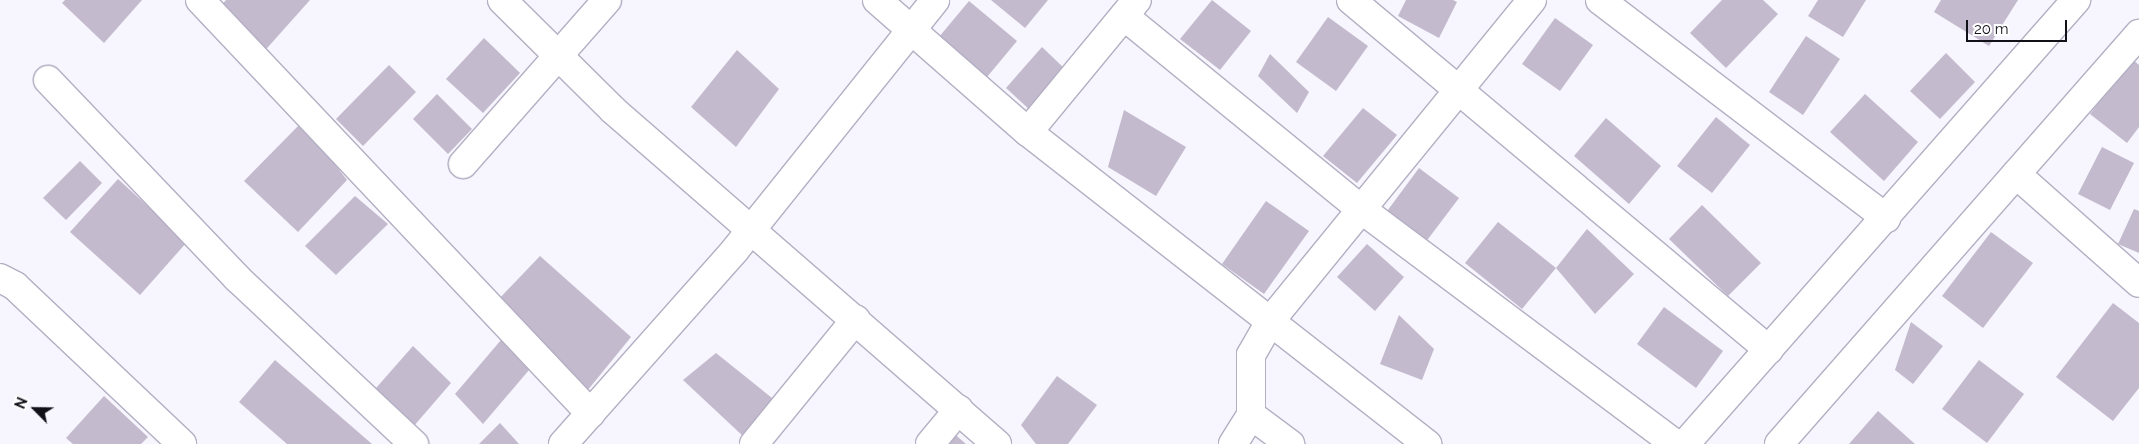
<!DOCTYPE html>
<html>
<head>
<meta charset="utf-8">
<style>
  body { margin:0 }
  #map { position:relative; width:2139px; height:444px; overflow:hidden; background:#f7f5fd; font-family:Raleway,sans-serif }
  div>[style] { position:absolute }
  [style*='--x'] { left:calc(var(--x)*1px); top:calc(var(--y)*1px); width:calc(var(--w)*1px); rotate:calc(var(--a)*1deg) }
  .building>* { inset:0; background:#c3bace }
  .roads { filter:drop-shadow(1px 0 #b4afc3) drop-shadow(-1px 0 #b4afc3) drop-shadow(0 1px #b4afc3) drop-shadow(0 -1px #b4afc3) }
  .minor>* { height:28px; margin:-14px; padding:0 14px; transform-origin:14px; border-radius:14px; background:#fff }
  span { translate:-50% -50%; white-space:nowrap; text-align:center; line-height:1.15; -webkit-text-stroke:5px #fff; paint-order:stroke }
  .north { position:absolute; left:10px; top:384px; width:50px; height:50px; -webkit-text-stroke:4px #fff; paint-order:stroke; rotate:293deg; font-size:14px; font-weight:700; line-height:20px; text-align:center; color:#131118 }
  .north::after { content:''; display:block; margin:auto; width:18px; height:22px; background:#131118; clip-path:polygon(50% 0,100% 100%,50% 72%,0 100%) }
  .scale { position:absolute; left:1966px; top:20px; width:101px; height:22px; box-sizing:border-box; border:2px solid #131118; border-top:0; padding-left:6px; font-size:15px; line-height:18px; white-space:nowrap; color:#131118; -webkit-text-stroke:4px #fff; paint-order:stroke }
</style>
</head>
<body>
<div id="map">
  <div class="building">
    <div style="clip-path:polygon(65px 0,142px 0,104px 43px,62px 3px)"></div>
    <div style="clip-path:polygon(226px 0,310px 0,260px 56px,217px 10px)"></div>
    <div style="clip-path:polygon(991px 0,1048px 0,1025px 28px)"></div>
    <div style="clip-path:polygon(1212px 0,1251px 31px,1220px 70px,1180px 39px)"></div>
    <div style="clip-path:polygon(1406px 0,1453px 0,1457px 2px,1439px 38px,1398px 16px)"></div>
    <div style="clip-path:polygon(1722px 0,1763px 0,1778px 14px,1726px 68px,1690px 33px)"></div>
    <div style="clip-path:polygon(1818px 0,1866px 0,1843px 37px,1808px 16px)"></div>
    <div style="clip-path:polygon(1941px 0,2018px 0,1989px 46px,1934px 12px)"></div>
    <div style="clip-path:polygon(969px 1px,1017px 41px,987px 77px,939px 37px)"></div>
    <div style="clip-path:polygon(1328px 17px,1368px 46px,1336px 91px,1296px 62px)"></div>
    <div style="clip-path:polygon(1555px 18px,1593px 45px,1560px 91px,1522px 64px)"></div>
    <div style="clip-path:polygon(1806px 36px,1840px 59px,1803px 115px,1769px 92px)"></div>
    <div style="clip-path:polygon(484px 38px,520px 73px,483px 113px,446px 79px)"></div>
    <div style="clip-path:polygon(1042px 47px,1065px 69px,1030px 110px,1006px 88px)"></div>
    <div style="clip-path:polygon(737px 50px,779px 89px,736px 147px,691px 107px)"></div>
    <div style="clip-path:polygon(1946px 53px,1975px 82px,1940px 119px,1910px 91px)"></div>
    <div style="clip-path:polygon(1270px 54px,1309px 92px,1297px 113px,1258px 76px)"></div>
    <div style="clip-path:polygon(2132px 59px,2139px 65px,2139px 127px,2127px 143px,2090px 114px)"></div>
    <div style="clip-path:polygon(389px 65px,416px 92px,363px 146px,336px 119px)"></div>
    <div style="clip-path:polygon(437px 94px,472px 129px,448px 154px,413px 119px)"></div>
    <div style="clip-path:polygon(1865px 94px,1918px 142px,1884px 181px,1830px 132px)"></div>
    <div style="clip-path:polygon(1363px 108px,1397px 135px,1357px 183px,1323px 156px)"></div>
    <div style="clip-path:polygon(1124px 110px,1186px 147px,1156px 196px,1108px 167px)"></div>
    <div style="clip-path:polygon(1716px 117px,1750px 145px,1712px 193px,1677px 166px)"></div>
    <div style="clip-path:polygon(1606px 118px,1661px 166px,1629px 204px,1574px 156px)"></div>
    <div style="clip-path:polygon(302px 122px,347px 180px,298px 232px,244px 181px)"></div>
    <div style="clip-path:polygon(2102px 147px,2134px 163px,2110px 210px,2078px 194px)"></div>
    <div style="clip-path:polygon(80px 161px,102px 183px,66px 220px,43px 198px)"></div>
    <div style="clip-path:polygon(1419px 168px,1459px 198px,1422px 247px,1382px 218px)"></div>
    <div style="clip-path:polygon(118px 179px,187px 242px,140px 295px,70px 232px)"></div>
    <div style="clip-path:polygon(355px 196px,388px 224px,336px 275px,305px 246px)"></div>
    <div style="clip-path:polygon(1266px 201px,1309px 231px,1264px 294px,1222px 264px)"></div>
    <div style="clip-path:polygon(1702px 205px,1761px 263px,1728px 296px,1669px 239px)"></div>
    <div style="clip-path:polygon(2134px 209px,2139px 211px,2139px 253px,2118px 244px)"></div>
    <div style="clip-path:polygon(1498px 222px,1556px 268px,1522px 309px,1465px 263px)"></div>
    <div style="clip-path:polygon(1587px 229px,1634px 274px,1595px 314px,1556px 268px)"></div>
    <div style="clip-path:polygon(1991px 232px,2033px 263px,1983px 328px,1942px 296px)"></div>
    <div style="clip-path:polygon(1367px 244px,1404px 277px,1375px 311px,1337px 277px)"></div>
    <div style="clip-path:polygon(540px 256px,631px 337px,583px 396px,496px 302px)"></div>
    <div style="clip-path:polygon(2113px 303px,2139px 323px,2139px 388px,2113px 421px,2056px 377px)"></div>
    <div style="clip-path:polygon(1664px 307px,1723px 351px,1696px 388px,1637px 344px)"></div>
    <div style="clip-path:polygon(1399px 315px,1434px 349px,1422px 380px,1380px 364px)"></div>
    <div style="clip-path:polygon(1911px 322px,1943px 346px,1913px 384px,1895px 370px)"></div>
    <div style="clip-path:polygon(501px 340px,529px 370px,483px 424px,455px 394px)"></div>
    <div style="clip-path:polygon(413px 346px,451px 383px,407px 434px,369px 396px)"></div>
    <div style="clip-path:polygon(716px 353px,772px 398px,744px 437px,683px 380px)"></div>
    <div style="clip-path:polygon(275px 360px,372px 444px,287px 444px,239px 402px)"></div>
    <div style="clip-path:polygon(1979px 360px,2024px 394px,1987px 443px,1942px 409px)"></div>
    <div style="clip-path:polygon(1057px 376px,1097px 405px,1068px 444px,1036px 444px,1021px 425px)"></div>
    <div style="clip-path:polygon(104px 396px,148px 437px,141px 444px,73px 444px,66px 438px)"></div>
    <div style="clip-path:polygon(1878px 411px,1915px 444px,1849px 444px)"></div>
    <div style="clip-path:polygon(500px 423px,519px 444px,479px 444px)"></div>
    <div style="clip-path:polygon(951px 431px,966px 444px,939px 444px)"></div>
  </div>
  <div class="roads">
    <div class="minor">
      <div style="--x:200;--y:0;--w:569;--a:46.64"></div>
      <div style="--x:502;--y:0;--w:156;--a:44.7"></div>
      <div style="--x:613;--y:110;--w:509;--a:41.02"></div>
      <div style="--x:877;--y:0;--w:201;--a:41.2"></div>
      <div style="--x:1028;--y:132;--w:507;--a:38.02"></div>
      <div style="--x:1351;--y:0;--w:545;--a:39.94"></div>
      <div style="--x:1600;--y:0;--w:360;--a:37.3"></div>
      <div style="--x:1124;--y:16;--w:306;--a:39.2"></div>
      <div style="--x:1361;--y:209;--w:392;--a:36.8"></div>
      <div style="--x:48;--y:80;--w:274;--a:46.3"></div>
      <div style="--x:237;--y:278;--w:243;--a:43.2"></div>
      <div style="--x:1028;--y:132;--w:171;--a:-50.5"></div>
      <div style="--x:463;--y:164;--w:218;--a:-48.7"></div>
      <div style="--x:2016;--y:174;--w:164;--a:41.5"></div>
      <div style="--x:0;--y:278;--w:17;--a:28"></div>
      <div style="--x:15;--y:286;--w:230;--a:43.4"></div>
      <div style="--x:1251;--y:415;--w:49;--a:36.6"></div>
      <div style="--x:563;--y:444;--w:259;--a:-48.4"></div>
      <div style="--x:735;--y:250;--w:320;--a:-51.3"></div>
      <div style="--x:754;--y:444;--w:161;--a:-50.8"></div>
      <div style="--x:930;--y:444;--w:45;--a:-50.4"></div>
      <div style="--x:1233;--y:444;--w:34;--a:-58"></div>
      <div style="--x:1251;--y:415;--w:60;--a:-90"></div>
      <div style="--x:1251;--y:355;--w:40;--a:-60.3"></div>
      <div style="--x:1271;--y:320;--w:413;--a:-50.8"></div>
      <div style="--x:1685;--y:444;--w:592;--a:-48.63"></div>
      <div style="--x:1779;--y:444;--w:546;--a:-48.72"></div>
    </div>
  </div>
  <div class="north">N</div>
  <div class="scale">20 m</div>
</div>
</body>
</html>
